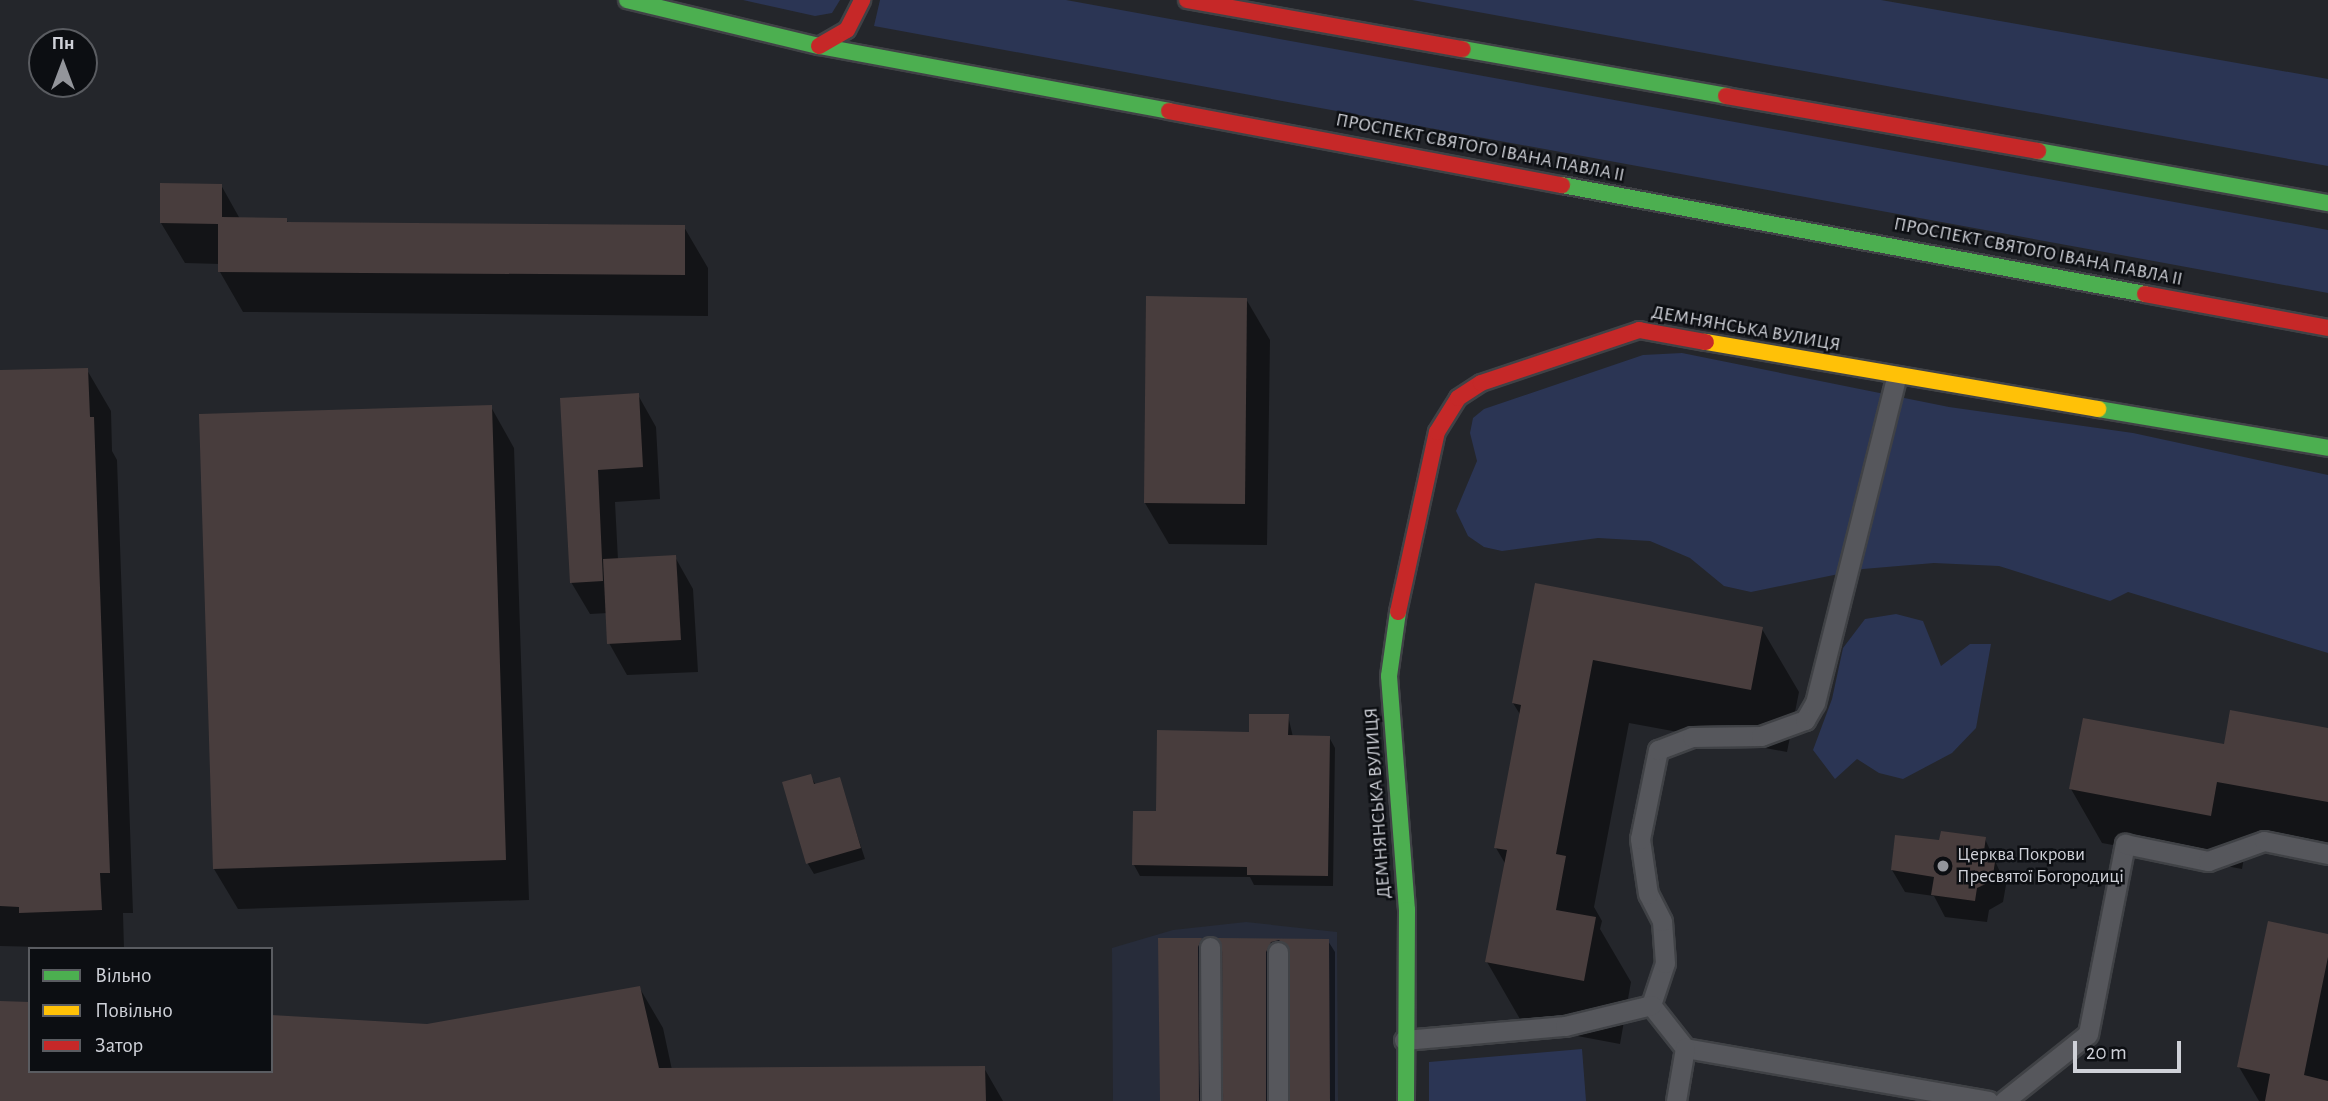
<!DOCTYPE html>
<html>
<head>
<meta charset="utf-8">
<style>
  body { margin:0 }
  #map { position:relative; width:2328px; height:1101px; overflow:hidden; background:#24262b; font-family:"Alegreya Sans",sans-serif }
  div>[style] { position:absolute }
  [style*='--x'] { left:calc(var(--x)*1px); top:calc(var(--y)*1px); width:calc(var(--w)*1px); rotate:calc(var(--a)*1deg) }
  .built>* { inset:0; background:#272c3a }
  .green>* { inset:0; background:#2b3554 }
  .shadow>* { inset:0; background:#0007 }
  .building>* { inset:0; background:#483d3d }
  .roads { filter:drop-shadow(2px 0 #404246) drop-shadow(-2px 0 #404246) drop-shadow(0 2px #404246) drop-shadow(0 -2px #404246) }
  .lane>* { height:19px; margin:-9.5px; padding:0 9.5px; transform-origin:9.5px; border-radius:9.5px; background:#56575c }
  .fast>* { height:16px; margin:-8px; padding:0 8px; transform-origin:8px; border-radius:8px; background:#4caf50 }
  .slow>* { height:16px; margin:-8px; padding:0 8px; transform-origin:8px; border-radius:8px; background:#ffc107 }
  .jam>* { height:16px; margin:-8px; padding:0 8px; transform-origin:8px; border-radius:8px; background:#c62828 }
  .dots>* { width:19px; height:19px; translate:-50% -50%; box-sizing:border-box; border:4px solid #0c0e12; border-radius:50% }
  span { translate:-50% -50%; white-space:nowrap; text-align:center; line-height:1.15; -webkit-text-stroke:5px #0c0e12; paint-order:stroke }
  .street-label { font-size:19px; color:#cfd1d8 }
  .poi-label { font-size:19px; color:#cfd1d8 }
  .left { translate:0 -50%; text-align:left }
  .legend { position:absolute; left:28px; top:947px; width:245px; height:126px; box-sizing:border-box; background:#0c0e12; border:2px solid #5a5c61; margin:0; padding:9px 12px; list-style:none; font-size:21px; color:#cfd1d8 }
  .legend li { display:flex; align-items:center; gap:14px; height:35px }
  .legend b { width:35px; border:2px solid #5a5c61 }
  .north { position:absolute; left:28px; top:28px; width:70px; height:70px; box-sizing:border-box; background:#0c0e12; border:2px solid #5a5c61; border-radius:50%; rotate:0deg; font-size:19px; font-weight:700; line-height:28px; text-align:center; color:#cfd1d8 }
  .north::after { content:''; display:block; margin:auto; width:24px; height:32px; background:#93959b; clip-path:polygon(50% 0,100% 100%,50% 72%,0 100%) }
  .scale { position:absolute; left:2073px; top:1041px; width:108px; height:32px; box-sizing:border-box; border:4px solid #cfd1d8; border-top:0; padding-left:9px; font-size:21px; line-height:24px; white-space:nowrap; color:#cfd1d8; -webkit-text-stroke:5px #0c0e12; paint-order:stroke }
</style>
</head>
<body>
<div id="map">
  <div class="built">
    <div style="clip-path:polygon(1246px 922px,1337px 932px,1338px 1101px,1113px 1101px,1112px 948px,1173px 930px)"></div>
  </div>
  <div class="green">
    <div style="clip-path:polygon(743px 0,840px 0,832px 13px,815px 16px)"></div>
    <div style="clip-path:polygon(880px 0,1066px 0,2328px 230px,2328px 293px,874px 26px)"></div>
    <div style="clip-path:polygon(1412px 0,1881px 0,2328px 79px,2328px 166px)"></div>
    <div style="clip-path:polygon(1682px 353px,1949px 407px,2133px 433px,2328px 475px,2328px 653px,2128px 592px,2110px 601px,1999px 566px,1934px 563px,1863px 569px,1751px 592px,1724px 586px,1690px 558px,1650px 541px,1598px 538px,1502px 551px,1484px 547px,1468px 536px,1456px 511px,1477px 461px,1470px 433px,1473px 418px,1484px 409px,1643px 355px)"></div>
    <div style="clip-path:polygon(1896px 614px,1923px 621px,1941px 666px,1970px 644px,1991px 644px,1976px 728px,1952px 753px,1903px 779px,1879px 773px,1857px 759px,1835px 779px,1813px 750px,1832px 699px,1843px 648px,1865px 619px)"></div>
    <div style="clip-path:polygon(1582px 1049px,1586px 1101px,1429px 1101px,1429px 1062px)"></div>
  </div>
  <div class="shadow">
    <div style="clip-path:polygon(221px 185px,240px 219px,286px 219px,289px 224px,684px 227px,708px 268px,708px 316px,243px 312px,220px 272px,220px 264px,185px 263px,161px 223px)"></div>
    <div style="clip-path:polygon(1246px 299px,1270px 340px,1267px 545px,1169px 544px,1145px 503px)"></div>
    <div style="clip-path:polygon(87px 370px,111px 411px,112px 451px,117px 460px,133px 913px,123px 913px,124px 949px,0 946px,0 372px)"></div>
    <div style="clip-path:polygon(638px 395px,656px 427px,660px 499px,615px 502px,618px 560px,675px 557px,693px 589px,698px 672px,627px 675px,609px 643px,608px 613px,590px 614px,571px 582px,562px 399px)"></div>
    <div style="clip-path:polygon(491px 407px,514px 448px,529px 900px,238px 909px,214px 869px)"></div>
    <div style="clip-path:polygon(1536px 585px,1762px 629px,1799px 692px,1787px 752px,1629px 723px,1594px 907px,1602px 921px,1600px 929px,1631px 982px,1620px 1044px,1524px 1026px,1487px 962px,1506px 865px,1496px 848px,1521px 716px,1513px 703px)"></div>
    <div style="clip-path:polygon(1288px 716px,1293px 737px,1329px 737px,1335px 748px,1333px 886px,1254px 885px,1250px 877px,1140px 876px,1134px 865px,1158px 813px,1250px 734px)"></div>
    <div style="clip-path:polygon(2328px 730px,2328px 850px,2248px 835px,2242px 869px,2102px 843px,2071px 789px,2225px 746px)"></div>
    <div style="clip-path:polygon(810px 776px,816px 785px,839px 779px,865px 859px,814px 874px,808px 864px)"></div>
    <div style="clip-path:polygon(1985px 839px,2006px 885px,2003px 902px,1989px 910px,1987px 922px,1945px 917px,1934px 896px,1905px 892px,1892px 870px)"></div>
    <div style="clip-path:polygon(2328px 935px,2328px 1101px,2259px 1101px,2239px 1067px)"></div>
    <div style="clip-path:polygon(1160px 939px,1201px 939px,1207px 949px,1204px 1101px,1162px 1101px)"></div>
    <div style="clip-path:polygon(1220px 939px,1328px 941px,1335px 952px,1335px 1101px,1290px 1101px,1292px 952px,1284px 950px,1271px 1101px,1225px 1101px)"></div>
    <div style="clip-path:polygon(639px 987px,663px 1028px,672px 1070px,984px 1068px,1003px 1101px,0 1101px,0 1003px,30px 1071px,271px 1071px,427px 1026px)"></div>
  </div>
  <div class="building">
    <div style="clip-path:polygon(160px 183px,222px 184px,222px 217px,287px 218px,287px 222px,685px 225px,685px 275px,218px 272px,218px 224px,160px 223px)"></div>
    <div style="clip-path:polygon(1146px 296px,1247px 298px,1245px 504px,1144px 503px)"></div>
    <div style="clip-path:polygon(88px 368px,90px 417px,94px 417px,110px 873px,100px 873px,102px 910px,19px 913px,19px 907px,0 906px,0 370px)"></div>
    <div style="clip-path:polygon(639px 393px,643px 467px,598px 470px,603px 581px,570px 583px,560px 398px)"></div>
    <div style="clip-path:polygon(492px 405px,506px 860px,213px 869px,199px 414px)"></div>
    <div style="clip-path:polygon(676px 555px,681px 640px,607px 644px,603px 559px)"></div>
    <div style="clip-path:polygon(1535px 583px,1763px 627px,1751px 690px,1593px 660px,1556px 854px,1566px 856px,1556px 910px,1596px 917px,1584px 981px,1485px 962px,1507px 850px,1494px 848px,1521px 705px,1512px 703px)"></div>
    <div style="clip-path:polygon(2230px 710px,2328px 728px,2328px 802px,2217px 782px,2211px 816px,2069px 789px,2083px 718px,2224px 744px)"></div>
    <div style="clip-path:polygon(1249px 714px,1289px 714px,1288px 735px,1330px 736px,1328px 876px,1247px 875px,1247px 867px,1132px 865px,1133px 811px,1156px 811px,1157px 730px,1249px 732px)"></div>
    <div style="clip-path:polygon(811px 774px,814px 784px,840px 777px,861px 848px,806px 864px,782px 782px)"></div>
    <div style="clip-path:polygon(1941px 831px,1986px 837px,1984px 851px,1995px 862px,1992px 881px,1977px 888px,1975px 901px,1931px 895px,1934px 877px,1891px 870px,1895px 835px,1939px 840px)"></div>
    <div style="clip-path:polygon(2268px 921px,2328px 934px,2328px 957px,2304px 1075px,2328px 1081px,2328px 1101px,2265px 1101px,2270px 1074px,2237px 1067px)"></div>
    <div style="clip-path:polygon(1158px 938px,1202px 938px,1198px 947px,1199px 1101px,1160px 1101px)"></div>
    <div style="clip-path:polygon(1217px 938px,1329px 939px,1330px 1101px,1290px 1101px,1290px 952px,1279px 940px,1271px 942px,1266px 952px,1266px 1101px,1223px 1101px,1222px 947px)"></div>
    <div style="clip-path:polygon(640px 986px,659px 1068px,985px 1066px,986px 1101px,0 1101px,0 1001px,30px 1002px,30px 1071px,271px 1071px,271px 1015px,427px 1024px)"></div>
  </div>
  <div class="roads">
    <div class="lane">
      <div style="--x:1210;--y:947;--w:154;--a:89.6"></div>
      <div style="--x:1278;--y:952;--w:149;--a:90"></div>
      <div style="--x:1651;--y:1005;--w:44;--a:-71.6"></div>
      <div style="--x:1665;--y:963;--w:42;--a:-94.1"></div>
      <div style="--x:1662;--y:921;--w:30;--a:-117"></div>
      <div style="--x:1648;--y:894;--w:56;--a:-98.3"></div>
      <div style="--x:1640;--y:839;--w:91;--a:-78.6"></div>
      <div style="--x:1658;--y:750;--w:36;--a:-21"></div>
      <div style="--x:1692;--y:737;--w:69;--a:-0.8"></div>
      <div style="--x:1761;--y:736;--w:47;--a:-20"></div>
      <div style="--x:1805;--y:720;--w:20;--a:-60"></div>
      <div style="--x:1815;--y:703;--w:335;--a:-76"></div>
      <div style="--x:1651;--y:1005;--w:55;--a:51.7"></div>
      <div style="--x:1685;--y:1048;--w:308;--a:9.9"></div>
      <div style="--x:1404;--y:1040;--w:162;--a:-5"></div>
      <div style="--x:1565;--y:1026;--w:89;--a:-13.7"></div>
      <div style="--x:1676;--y:1101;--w:54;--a:-80.4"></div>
      <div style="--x:2004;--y:1101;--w:107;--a:-38.6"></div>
      <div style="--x:2088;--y:1034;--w:194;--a:-79"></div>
      <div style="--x:2125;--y:844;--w:85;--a:11.6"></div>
      <div style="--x:2208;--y:861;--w:59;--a:-19.7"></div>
      <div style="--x:2264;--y:841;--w:65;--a:11.5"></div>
    </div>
    <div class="fast">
      <div style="--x:627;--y:0;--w:197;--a:13.5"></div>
      <div style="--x:819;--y:46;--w:356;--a:10.5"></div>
      <div style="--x:1463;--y:49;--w:267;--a:10.1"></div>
      <div style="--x:2038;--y:151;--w:295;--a:10.2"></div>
      <div style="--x:1562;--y:185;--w:593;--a:10.59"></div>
      <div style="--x:2098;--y:409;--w:233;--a:9.6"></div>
      <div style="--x:1398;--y:612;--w:65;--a:98"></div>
      <div style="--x:1389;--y:676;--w:235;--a:85.6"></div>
      <div style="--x:1407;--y:910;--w:191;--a:90.3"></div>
    </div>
    <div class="slow">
      <div style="--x:1706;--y:342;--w:398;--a:9.7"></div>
    </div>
    <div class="jam">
      <div style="--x:1187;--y:0;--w:280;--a:10.1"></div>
      <div style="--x:819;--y:46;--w:32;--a:-30"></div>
      <div style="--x:847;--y:30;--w:34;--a:-63"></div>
      <div style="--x:1726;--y:96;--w:317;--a:10"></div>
      <div style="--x:1169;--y:111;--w:400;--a:10.7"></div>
      <div style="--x:2145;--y:294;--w:186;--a:10.5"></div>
      <div style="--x:1398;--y:612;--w:184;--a:-77.8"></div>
      <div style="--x:1437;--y:432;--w:40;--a:-58"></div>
      <div style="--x:1458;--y:398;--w:27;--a:-33"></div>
      <div style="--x:1481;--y:383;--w:167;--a:-18.5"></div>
      <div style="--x:1639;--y:330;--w:68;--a:10.2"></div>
    </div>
  </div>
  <div class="dots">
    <div style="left:1943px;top:866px;background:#93959b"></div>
  </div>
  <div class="street-label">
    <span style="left:1480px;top:148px;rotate:11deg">ПРОСПЕКТ СВЯТОГО ІВАНА ПАВЛА II</span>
    <span style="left:2038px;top:252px;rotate:11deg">ПРОСПЕКТ СВЯТОГО ІВАНА ПАВЛА II</span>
    <span style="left:1746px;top:329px;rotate:10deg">ДЕМНЯНСЬКА ВУЛИЦЯ</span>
    <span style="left:1378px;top:803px;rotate:-94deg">ДЕМНЯНСЬКА ВУЛИЦЯ</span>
  </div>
  <div class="poi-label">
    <span class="left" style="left:1957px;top:866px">Церква Покрови<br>Пресвятої Богородиці</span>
  </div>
  <ul class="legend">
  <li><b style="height:9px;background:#4caf50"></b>Вільно</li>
  <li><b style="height:9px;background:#ffc107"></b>Повільно</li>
  <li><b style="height:9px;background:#c62828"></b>Затор</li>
  </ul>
  <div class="north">Пн</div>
  <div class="scale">20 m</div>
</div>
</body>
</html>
